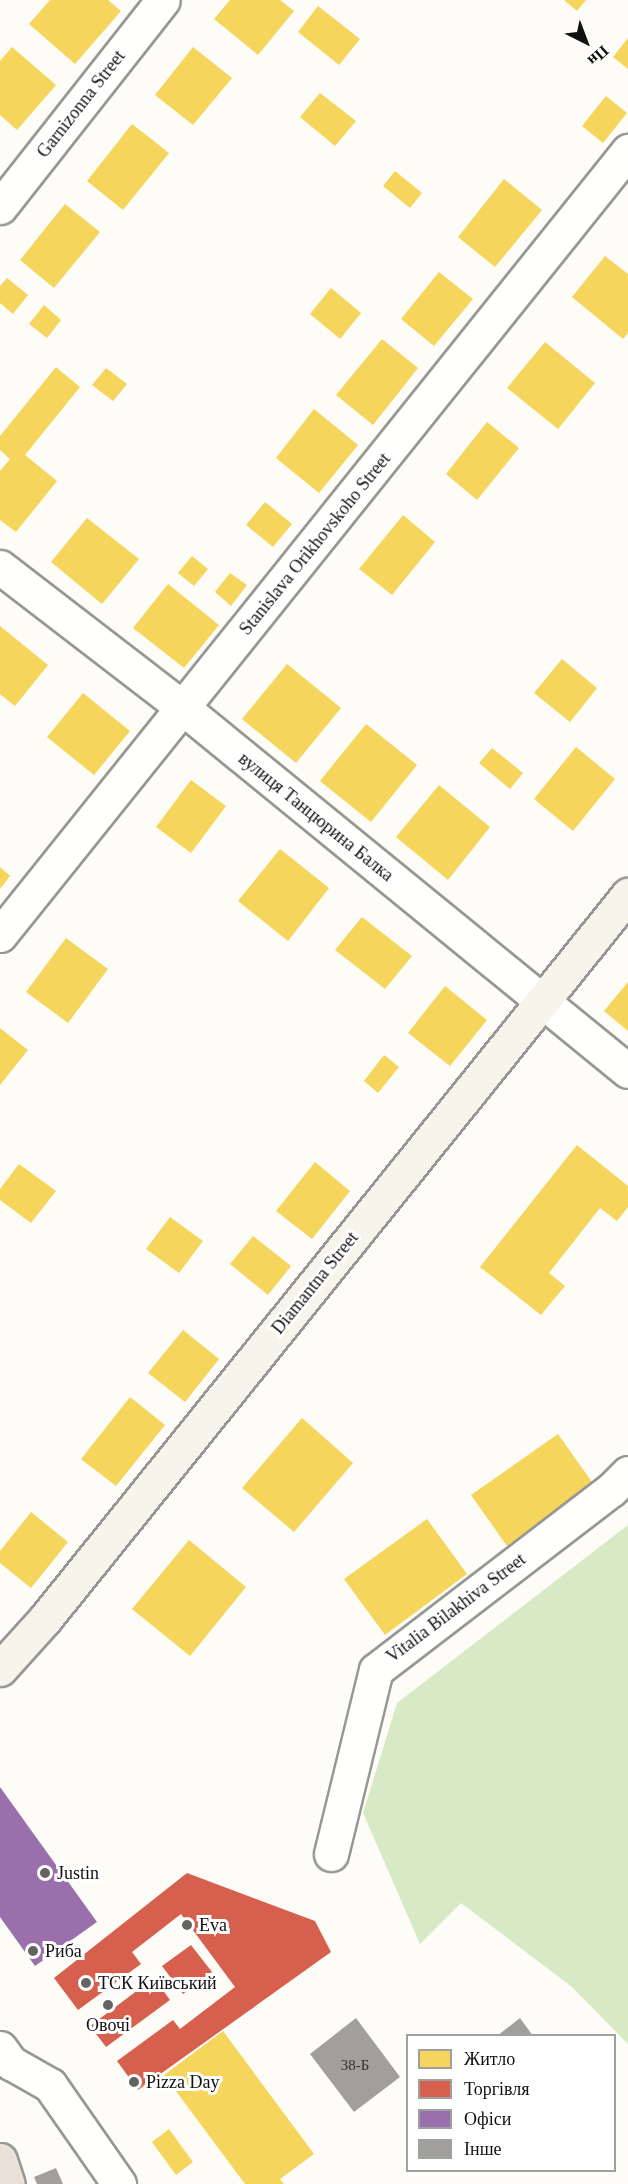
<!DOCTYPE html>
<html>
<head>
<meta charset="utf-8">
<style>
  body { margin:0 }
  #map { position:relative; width:628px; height:2184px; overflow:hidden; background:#fdfcf7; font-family:Georgia,serif }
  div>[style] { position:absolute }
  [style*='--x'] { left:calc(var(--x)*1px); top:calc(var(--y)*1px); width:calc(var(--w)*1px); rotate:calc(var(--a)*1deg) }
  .forest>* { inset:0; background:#d8eac5 }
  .homes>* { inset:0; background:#f6d55c }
  .shops>* { inset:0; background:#d6604d }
  .offices>* { inset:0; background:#9970ab }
  .building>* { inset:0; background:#a19f9c }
  .roads { filter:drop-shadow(2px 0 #979795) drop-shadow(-2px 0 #979795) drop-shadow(0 2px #979795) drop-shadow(0 -2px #979795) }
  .street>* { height:33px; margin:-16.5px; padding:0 16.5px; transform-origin:16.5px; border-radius:16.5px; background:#fffffe }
  .secondary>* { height:33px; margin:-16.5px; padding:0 16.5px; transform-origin:16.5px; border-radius:16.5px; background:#f6f4eb }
  .highway>* { height:33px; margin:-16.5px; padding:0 16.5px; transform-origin:16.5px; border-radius:16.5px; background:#eae1d8 }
  .dots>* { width:16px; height:16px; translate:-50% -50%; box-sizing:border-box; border:3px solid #fff; border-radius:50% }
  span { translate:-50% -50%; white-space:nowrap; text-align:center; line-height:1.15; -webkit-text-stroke:6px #fff; paint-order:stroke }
  .number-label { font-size:15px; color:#353434 }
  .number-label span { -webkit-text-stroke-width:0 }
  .street-label { font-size:18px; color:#111 }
  .poi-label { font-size:18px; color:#111 }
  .left { translate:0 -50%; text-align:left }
  .legend { position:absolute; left:406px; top:2034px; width:210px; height:138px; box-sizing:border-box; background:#fff; border:2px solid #a0a0a0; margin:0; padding:8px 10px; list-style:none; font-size:18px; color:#111 }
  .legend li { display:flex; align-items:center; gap:12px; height:30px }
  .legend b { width:30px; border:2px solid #a0a0a0 }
  .north { position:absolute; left:556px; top:12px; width:60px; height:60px; -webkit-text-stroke:4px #fff; paint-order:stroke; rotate:138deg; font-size:16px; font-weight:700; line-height:24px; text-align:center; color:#111 }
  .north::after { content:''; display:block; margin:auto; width:21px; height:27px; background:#111; clip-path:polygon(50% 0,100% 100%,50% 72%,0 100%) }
</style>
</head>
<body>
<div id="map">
  <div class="forest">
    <div style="clip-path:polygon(628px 1525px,628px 2044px,572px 1987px,461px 1903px,420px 1944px,363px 1813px,397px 1703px)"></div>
  </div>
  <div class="homes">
    <div style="clip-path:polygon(50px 0,108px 0,121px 11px,75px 64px,29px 24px)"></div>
    <div style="clip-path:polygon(230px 0,280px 0,294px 11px,258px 55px,214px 19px)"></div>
    <div style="clip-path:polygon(564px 0,586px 0,577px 11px)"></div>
    <div style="clip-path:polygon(318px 6px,360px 39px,339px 65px,298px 32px)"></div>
    <div style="clip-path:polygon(628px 38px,628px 69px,613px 57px)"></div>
    <div style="clip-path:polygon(12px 47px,56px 85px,17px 130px,0 115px,0 61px)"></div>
    <div style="clip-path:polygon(193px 47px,232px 78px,193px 125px,155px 95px)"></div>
    <div style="clip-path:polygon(320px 93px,356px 121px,335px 146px,300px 117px)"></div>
    <div style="clip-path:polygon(606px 96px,627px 113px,603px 143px,582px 126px)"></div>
    <div style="clip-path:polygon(132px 124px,169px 153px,123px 210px,87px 181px)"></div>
    <div style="clip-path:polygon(395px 171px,422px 193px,410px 208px,383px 186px)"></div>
    <div style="clip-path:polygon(504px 179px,542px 210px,495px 267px,458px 237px)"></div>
    <div style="clip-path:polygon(65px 204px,100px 232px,54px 288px,20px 260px)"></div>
    <div style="clip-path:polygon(605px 256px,628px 274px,628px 333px,623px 339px,572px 297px)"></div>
    <div style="clip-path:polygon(439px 272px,473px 299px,434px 346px,401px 319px)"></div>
    <div style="clip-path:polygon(7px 278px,28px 295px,13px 314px,0 303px,0 286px)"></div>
    <div style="clip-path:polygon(331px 288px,361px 313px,340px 339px,310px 314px)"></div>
    <div style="clip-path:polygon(44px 305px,61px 320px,47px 338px,29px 324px)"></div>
    <div style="clip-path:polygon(382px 339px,418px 368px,373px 425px,336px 395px)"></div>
    <div style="clip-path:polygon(545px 342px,595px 383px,558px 429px,507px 388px)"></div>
    <div style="clip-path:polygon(56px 367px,80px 387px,25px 455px,57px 481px,16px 532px,0 520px,0 471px,10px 459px,0 450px,0 436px)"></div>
    <div style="clip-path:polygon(106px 368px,127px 384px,113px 401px,92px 385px)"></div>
    <div style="clip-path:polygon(314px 409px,358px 445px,319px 493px,276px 458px)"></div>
    <div style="clip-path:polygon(487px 422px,519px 448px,477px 500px,446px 474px)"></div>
    <div style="clip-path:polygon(265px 502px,292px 524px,273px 547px,246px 525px)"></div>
    <div style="clip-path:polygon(403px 515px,435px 542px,392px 595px,359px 569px)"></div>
    <div style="clip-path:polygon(87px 518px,139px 559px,102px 604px,51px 562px)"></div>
    <div style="clip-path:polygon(192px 556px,208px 569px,194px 586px,178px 573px)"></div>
    <div style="clip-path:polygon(230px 573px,247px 585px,231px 606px,215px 592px)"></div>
    <div style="clip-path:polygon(168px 584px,219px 625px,184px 668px,133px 628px)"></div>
    <div style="clip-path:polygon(0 626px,48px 665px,15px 706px,0 694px)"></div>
    <div style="clip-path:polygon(562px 659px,597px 688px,570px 722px,534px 693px)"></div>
    <div style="clip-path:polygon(287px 664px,341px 708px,296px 763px,242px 719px)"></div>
    <div style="clip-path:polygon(83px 693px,130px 731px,94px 775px,47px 737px)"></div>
    <div style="clip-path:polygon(366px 724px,417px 765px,371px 822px,320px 781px)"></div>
    <div style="clip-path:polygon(576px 747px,615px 779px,573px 831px,534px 799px)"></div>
    <div style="clip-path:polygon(492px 748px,523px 773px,510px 789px,479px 763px)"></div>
    <div style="clip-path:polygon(191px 780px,226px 806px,191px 853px,156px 827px)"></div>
    <div style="clip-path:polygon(439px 785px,490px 827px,448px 880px,396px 837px)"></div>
    <div style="clip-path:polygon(280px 849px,329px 888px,288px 941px,238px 901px)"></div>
    <div style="clip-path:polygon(0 867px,10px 876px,0 889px)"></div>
    <div style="clip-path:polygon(362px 917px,412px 956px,385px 989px,335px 950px)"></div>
    <div style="clip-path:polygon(66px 938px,108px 969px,68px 1023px,26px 992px)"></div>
    <div style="clip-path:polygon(628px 982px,628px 1031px,604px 1011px)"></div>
    <div style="clip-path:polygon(445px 986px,487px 1020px,450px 1066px,408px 1033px)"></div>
    <div style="clip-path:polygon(0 1028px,28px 1050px,0 1085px)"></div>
    <div style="clip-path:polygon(384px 1055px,399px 1067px,378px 1093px,364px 1081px)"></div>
    <div style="clip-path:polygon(577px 1145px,628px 1186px,628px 1207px,617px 1221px,600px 1208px,549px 1273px,565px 1286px,541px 1315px,480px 1267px)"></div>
    <div style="clip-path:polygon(315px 1162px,350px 1191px,312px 1239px,276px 1211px)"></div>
    <div style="clip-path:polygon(19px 1164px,56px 1191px,31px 1223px,0 1200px,0 1189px)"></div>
    <div style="clip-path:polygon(170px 1217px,203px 1241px,179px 1273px,146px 1249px)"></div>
    <div style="clip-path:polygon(253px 1236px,291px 1266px,268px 1295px,230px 1264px)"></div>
    <div style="clip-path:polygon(183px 1330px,219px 1359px,185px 1402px,148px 1373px)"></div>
    <div style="clip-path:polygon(130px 1397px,165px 1425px,116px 1486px,81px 1459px)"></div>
    <div style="clip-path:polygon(302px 1418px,353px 1463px,294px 1532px,242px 1488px)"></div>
    <div style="clip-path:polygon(558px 1434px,594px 1485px,507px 1546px,471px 1495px)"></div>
    <div style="clip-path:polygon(31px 1512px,68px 1542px,31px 1588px,0 1563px,0 1551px)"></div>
    <div style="clip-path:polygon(427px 1519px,467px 1574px,385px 1635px,344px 1579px)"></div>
    <div style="clip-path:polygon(189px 1540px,246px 1587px,190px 1656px,132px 1609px)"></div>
    <div style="clip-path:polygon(223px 2031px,314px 2154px,280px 2179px,284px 2184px,245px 2184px,164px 2075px)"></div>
    <div style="clip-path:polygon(169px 2129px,193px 2162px,176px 2175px,152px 2142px)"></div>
  </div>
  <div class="shops">
    <div style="clip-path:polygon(187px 1873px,315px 1921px,331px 1952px,138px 2090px,117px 2061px,173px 2020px,180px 2029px,235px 1987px,181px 1914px,132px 1952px,141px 1964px,78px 2010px,54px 1978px)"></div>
    <div style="clip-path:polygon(191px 1945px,212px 1972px,183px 1994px,162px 1966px)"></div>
    <div style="clip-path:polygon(154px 1978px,170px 2000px,106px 2047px,90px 2026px)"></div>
  </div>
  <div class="offices">
    <div style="clip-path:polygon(0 1787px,97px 1922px,35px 1966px,0 1917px)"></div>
  </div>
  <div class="building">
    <div style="clip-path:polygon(356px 2018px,400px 2077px,354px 2112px,310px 2054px)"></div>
    <div style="clip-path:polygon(520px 2018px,533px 2036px,497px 2036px)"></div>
    <div style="clip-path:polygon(56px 2168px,63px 2184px,37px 2184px,34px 2177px)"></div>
  </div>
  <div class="roads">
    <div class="street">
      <div style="--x:0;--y:207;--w:263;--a:-51.8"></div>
      <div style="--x:0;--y:567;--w:231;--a:37.6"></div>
      <div style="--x:183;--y:708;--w:574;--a:39.21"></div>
      <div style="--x:0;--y:935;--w:1005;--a:-51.3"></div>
      <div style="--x:331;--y:1854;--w:189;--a:-76.3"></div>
      <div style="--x:376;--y:1670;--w:296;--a:-37.5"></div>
      <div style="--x:611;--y:1490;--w:24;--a:-45"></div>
      <div style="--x:0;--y:2048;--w:19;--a:54"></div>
      <div style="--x:11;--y:2063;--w:45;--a:29.4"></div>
      <div style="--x:50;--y:2085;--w:121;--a:55.1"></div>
    </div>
    <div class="secondary">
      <div style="--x:0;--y:1669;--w:67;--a:-48"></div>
      <div style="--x:45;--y:1619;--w:930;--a:-51.16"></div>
    </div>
    <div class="highway">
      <div style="--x:0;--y:2160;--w:25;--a:72"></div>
    </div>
  </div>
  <div class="dots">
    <div style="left:45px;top:1873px;background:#646362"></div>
    <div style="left:187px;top:1925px;background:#646362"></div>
    <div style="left:33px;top:1951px;background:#646362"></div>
    <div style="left:86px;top:1983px;background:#646362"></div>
    <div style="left:108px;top:2005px;background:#646362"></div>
    <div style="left:134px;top:2082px;background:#646362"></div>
  </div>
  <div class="number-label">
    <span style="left:355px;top:2066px">38-Б</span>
  </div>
  <div class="street-label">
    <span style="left:81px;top:104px;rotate:-52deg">Garnizonna Street</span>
    <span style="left:315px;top:544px;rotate:-51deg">Stanislava Orikhovskoho Street</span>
    <span style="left:316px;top:817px;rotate:39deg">вулиця Танцюрина Балка</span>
    <span style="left:315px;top:1283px;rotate:-51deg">Diamantna Street</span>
    <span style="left:456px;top:1608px;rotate:-37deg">Vitalia Bilakhiva Street</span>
  </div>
  <div class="poi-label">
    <span class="left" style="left:57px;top:1873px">Justin</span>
    <span class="left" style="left:199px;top:1925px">Eva</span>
    <span class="left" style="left:45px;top:1951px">Риба</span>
    <span class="left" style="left:98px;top:1983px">ТСК Київський</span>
    <span style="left:108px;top:2025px">Овочі</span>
    <span class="left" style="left:146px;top:2082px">Pizza Day</span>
  </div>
  <ul class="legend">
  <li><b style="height:16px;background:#f6d55c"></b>Житло</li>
  <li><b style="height:16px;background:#d6604d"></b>Торгівля</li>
  <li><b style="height:16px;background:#9970ab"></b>Офіси</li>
  <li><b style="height:16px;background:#a19f9c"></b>Інше</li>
  </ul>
  <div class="north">Пн</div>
</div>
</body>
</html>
